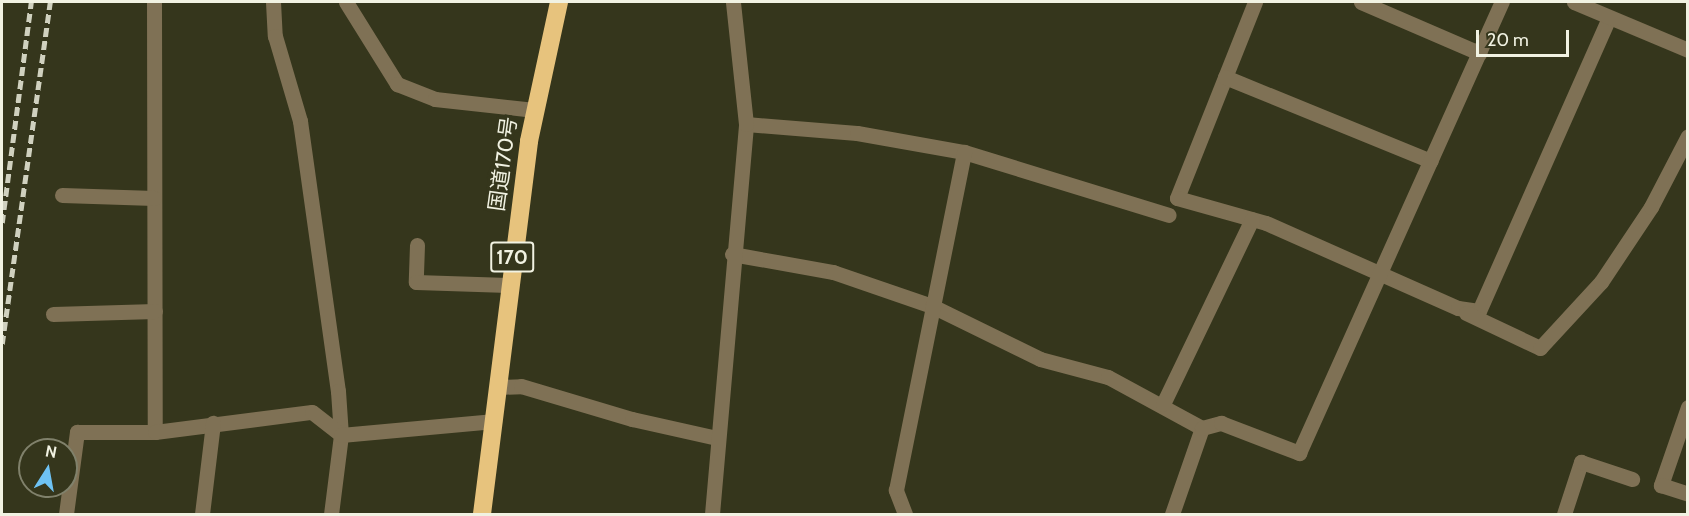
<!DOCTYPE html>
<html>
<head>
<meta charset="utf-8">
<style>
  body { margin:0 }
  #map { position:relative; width:1689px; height:516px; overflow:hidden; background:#35361c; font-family:Cabin,"Noto Sans JP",sans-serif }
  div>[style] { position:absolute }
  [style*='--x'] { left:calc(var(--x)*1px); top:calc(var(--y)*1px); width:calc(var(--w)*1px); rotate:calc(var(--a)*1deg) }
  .minor>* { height:15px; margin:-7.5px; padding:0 7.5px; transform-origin:7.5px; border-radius:7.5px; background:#7f7155 }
  .highway>* { height:18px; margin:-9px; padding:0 9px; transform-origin:9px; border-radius:9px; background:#e7c37d }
  .rail>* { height:4.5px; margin-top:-2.25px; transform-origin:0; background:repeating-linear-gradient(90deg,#d0d1bf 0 9px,transparent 0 13.5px) }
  span { translate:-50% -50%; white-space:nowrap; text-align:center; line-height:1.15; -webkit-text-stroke:6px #35361c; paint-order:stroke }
  .shield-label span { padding:2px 4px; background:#35361c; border:2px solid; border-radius:4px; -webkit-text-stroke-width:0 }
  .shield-label { font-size:20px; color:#f1f2e2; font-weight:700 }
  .street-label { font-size:21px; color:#f1f2e2 }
  .frame { position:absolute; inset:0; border:3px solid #f1f2e2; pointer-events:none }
  .north { position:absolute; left:18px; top:438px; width:60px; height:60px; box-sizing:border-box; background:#35361c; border:2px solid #80816b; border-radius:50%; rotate:11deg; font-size:16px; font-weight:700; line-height:24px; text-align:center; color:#f1f2e2 }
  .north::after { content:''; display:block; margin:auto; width:21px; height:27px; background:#6ec2f3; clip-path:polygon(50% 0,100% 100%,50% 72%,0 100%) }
  .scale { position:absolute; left:1476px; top:30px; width:93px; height:27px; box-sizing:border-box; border:3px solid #f1f2e2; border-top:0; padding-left:8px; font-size:18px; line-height:21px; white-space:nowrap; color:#f1f2e2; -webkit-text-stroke:4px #35361c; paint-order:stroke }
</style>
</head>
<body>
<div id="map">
  <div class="minor">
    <div style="--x:154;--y:2;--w:430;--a:89.9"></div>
    <div style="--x:273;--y:2;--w:34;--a:87"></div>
    <div style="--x:275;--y:36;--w:89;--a:73.6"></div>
    <div style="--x:300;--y:121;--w:273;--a:82"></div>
    <div style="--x:338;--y:391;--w:44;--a:86.1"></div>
    <div style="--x:341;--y:435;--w:80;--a:97.2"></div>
    <div style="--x:346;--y:2;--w:97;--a:58.1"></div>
    <div style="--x:397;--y:84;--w:41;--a:21.5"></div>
    <div style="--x:435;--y:99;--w:100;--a:6.3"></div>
    <div style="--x:1255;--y:2;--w:211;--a:111.7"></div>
    <div style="--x:1177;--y:198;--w:92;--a:15.7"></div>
    <div style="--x:1266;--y:223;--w:210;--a:23.9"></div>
    <div style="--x:1458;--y:308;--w:21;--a:8"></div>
    <div style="--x:1479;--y:311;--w:321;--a:-66.1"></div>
    <div style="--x:1361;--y:2;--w:129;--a:23.4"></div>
    <div style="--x:1574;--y:2;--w:124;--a:22.8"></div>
    <div style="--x:1225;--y:77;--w:222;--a:22.2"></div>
    <div style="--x:746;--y:124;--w:111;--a:4.6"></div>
    <div style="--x:857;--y:133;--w:109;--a:10.1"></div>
    <div style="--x:964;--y:152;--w:214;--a:17.1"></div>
    <div style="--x:62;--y:195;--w:92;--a:1.9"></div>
    <div style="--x:417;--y:245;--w:37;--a:92"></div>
    <div style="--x:416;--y:282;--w:92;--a:1.9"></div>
    <div style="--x:732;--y:254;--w:103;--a:10.1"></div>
    <div style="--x:833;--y:272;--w:105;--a:19"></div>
    <div style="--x:932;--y:306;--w:120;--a:26.1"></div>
    <div style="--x:1040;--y:359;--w:70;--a:14.8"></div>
    <div style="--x:1108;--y:377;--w:107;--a:28.5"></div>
    <div style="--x:1466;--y:313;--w:82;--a:25.3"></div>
    <div style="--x:1540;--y:348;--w:90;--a:-47.3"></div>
    <div style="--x:1601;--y:282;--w:90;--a:-56.3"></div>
    <div style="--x:1651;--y:207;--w:80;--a:-62.5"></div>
    <div style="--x:53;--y:314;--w:102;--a:-1.7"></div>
    <div style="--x:498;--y:387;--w:23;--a:-2"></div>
    <div style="--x:521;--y:386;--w:116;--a:16.6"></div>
    <div style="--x:632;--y:419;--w:87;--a:12.6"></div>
    <div style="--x:1163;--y:404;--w:205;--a:-64.3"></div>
    <div style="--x:1688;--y:407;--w:83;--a:109.1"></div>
    <div style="--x:1661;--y:485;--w:28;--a:18"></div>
    <div style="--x:66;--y:514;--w:83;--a:-82.4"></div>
    <div style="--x:77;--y:432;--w:78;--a:0"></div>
    <div style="--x:155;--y:432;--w:158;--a:-7.3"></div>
    <div style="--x:312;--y:412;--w:37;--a:38"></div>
    <div style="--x:341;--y:435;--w:154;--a:-5.2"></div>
    <div style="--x:202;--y:514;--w:92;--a:-83.1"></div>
    <div style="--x:712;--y:514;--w:391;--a:-85"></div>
    <div style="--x:746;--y:124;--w:123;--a:-96.1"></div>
    <div style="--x:905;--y:514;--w:26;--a:-111"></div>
    <div style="--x:896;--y:490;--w:345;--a:-78.6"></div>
    <div style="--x:1172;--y:514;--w:91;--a:-70.8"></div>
    <div style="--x:1202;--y:428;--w:20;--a:-15"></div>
    <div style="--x:1221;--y:423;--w:84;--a:21"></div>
    <div style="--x:1299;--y:453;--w:495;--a:-65.8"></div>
    <div style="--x:1564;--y:514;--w:55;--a:-71.9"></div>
    <div style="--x:1581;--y:462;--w:54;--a:18.4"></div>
  </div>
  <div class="highway">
    <div style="--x:482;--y:514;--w:376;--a:-82.8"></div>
    <div style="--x:529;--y:141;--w:142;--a:-77.8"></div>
  </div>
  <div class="rail">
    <div style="--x:2;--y:223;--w:223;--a:-82.5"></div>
    <div style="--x:2;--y:344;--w:345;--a:-82"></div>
  </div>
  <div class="shield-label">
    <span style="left:512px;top:257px">170</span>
  </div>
  <div class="street-label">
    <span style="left:503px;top:164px;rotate:-82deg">国道170号</span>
  </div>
  <div class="frame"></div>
  <div class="north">N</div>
  <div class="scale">20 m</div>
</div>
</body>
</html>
